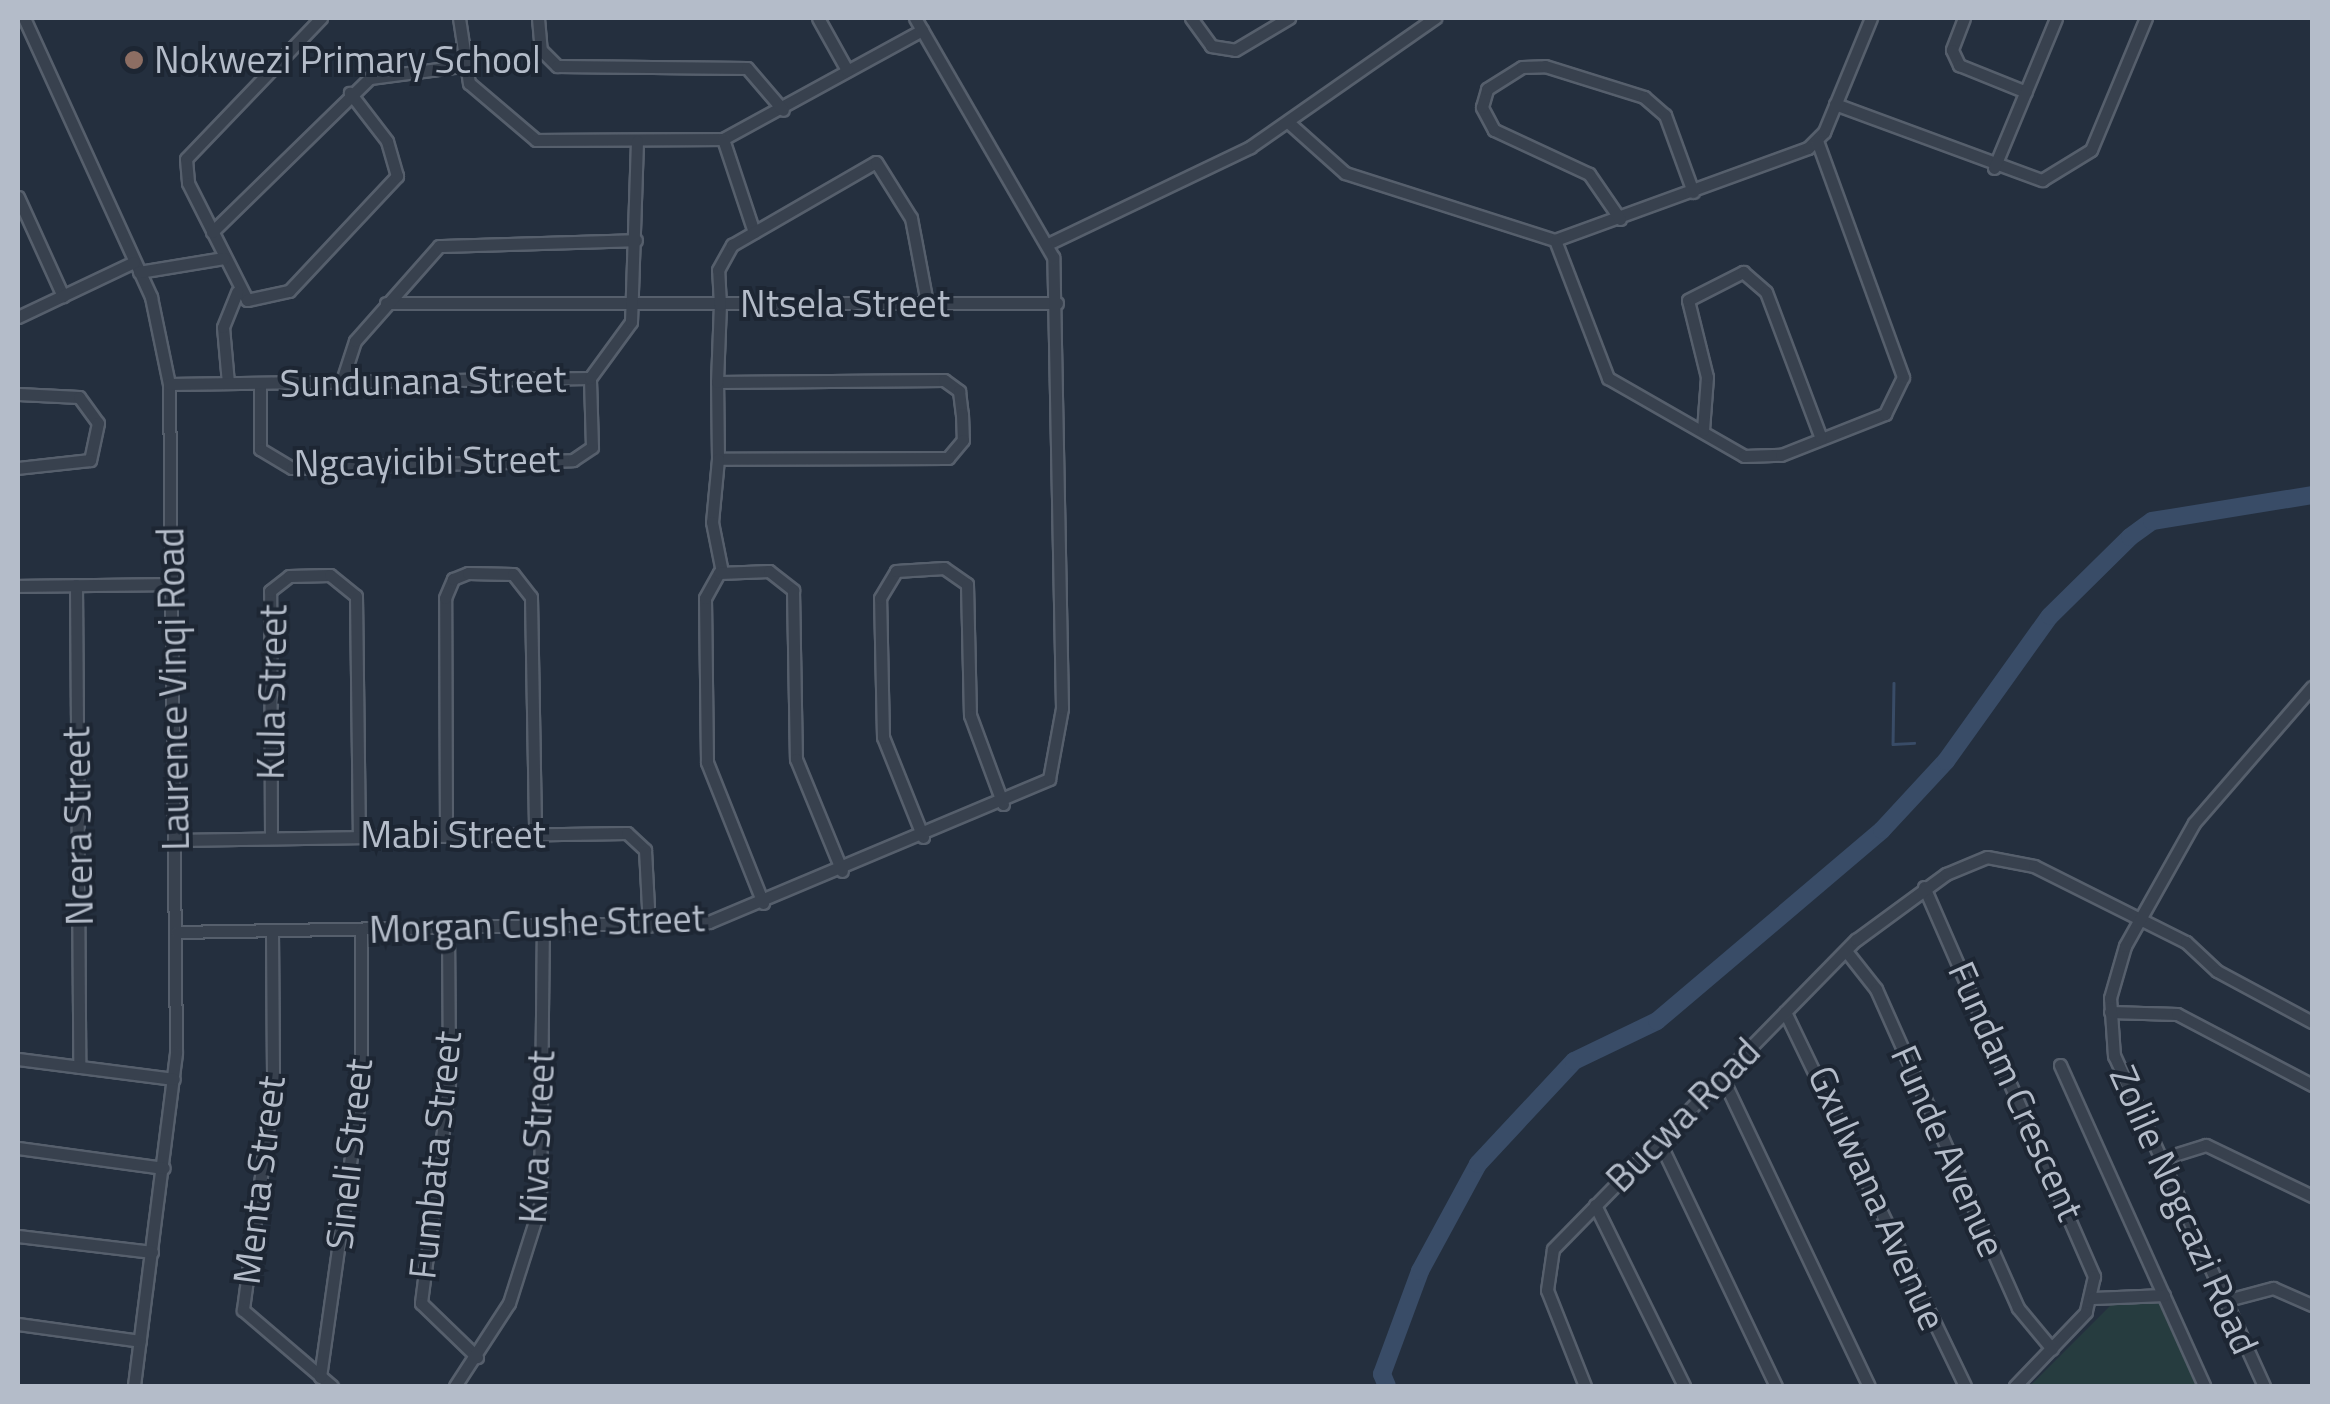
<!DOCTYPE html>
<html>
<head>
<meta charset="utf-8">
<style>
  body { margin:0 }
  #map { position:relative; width:2330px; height:1404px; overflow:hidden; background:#242f3e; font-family:"Titillium Web",sans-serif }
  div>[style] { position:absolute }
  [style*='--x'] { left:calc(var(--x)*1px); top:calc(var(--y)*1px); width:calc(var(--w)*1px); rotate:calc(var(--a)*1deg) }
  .green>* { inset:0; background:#263c3f }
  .stream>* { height:2.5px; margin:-1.25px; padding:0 1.25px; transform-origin:1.25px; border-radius:1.25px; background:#394c67 }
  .river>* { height:18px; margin:-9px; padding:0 9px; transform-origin:9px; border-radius:9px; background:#394c67 }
  .roads { filter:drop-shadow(2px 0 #565f6c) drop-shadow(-2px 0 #565f6c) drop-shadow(0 2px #565f6c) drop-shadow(0 -2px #565f6c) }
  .minor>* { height:11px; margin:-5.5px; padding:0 5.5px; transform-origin:5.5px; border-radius:5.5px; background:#38414e }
  .dots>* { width:28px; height:28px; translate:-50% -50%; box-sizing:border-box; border:5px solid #1d2633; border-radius:50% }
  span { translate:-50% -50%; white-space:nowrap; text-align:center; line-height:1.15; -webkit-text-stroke:8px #1d2633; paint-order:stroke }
  .poi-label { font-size:38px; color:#b4bcc9 }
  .left { translate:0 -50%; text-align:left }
  .street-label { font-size:38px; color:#b4bcc9 }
  .frame { position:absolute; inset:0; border:20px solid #b4bcc9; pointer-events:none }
</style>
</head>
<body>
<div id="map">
  <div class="green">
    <div style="clip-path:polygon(2161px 1299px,2200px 1386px,2030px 1386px,2114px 1302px)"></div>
  </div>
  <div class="stream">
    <div style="--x:1894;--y:683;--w:61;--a:90.9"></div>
    <div style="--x:1893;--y:744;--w:21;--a:-3"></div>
  </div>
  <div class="river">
    <div style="--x:1387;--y:1386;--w:13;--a:-113"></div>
    <div style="--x:1382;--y:1374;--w:110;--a:-69.7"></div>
    <div style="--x:1420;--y:1271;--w:122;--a:-61.5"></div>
    <div style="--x:1478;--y:1164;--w:141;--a:-47"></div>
    <div style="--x:1574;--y:1061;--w:92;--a:-25.7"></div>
    <div style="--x:1657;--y:1021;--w:295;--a:-40.3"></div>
    <div style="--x:1882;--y:830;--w:94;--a:-47.2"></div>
    <div style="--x:1946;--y:761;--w:178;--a:-54.4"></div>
    <div style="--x:2050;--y:616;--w:112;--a:-44.6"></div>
    <div style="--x:2130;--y:537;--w:27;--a:-36"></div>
    <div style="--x:2152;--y:521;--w:162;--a:-9.2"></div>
  </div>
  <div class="roads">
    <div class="minor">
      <div style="--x:24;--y:18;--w:307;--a:65.5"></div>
      <div style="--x:151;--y:297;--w:89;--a:78.3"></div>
      <div style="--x:169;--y:384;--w:669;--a:89.4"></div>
      <div style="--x:176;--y:1053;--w:336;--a:97.2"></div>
      <div style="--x:321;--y:18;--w:195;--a:133.8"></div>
      <div style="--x:186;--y:159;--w:24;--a:85"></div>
      <div style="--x:188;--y:183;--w:131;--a:63.2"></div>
      <div style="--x:247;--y:300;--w:43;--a:-12.1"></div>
      <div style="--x:289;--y:291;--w:158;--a:-46.8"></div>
      <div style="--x:397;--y:176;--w:36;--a:-106"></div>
      <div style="--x:387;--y:141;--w:61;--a:-127.6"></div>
      <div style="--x:459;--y:18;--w:66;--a:81.3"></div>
      <div style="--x:469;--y:83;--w:88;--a:40.4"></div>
      <div style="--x:536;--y:140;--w:187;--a:-0.3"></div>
      <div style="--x:723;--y:139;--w:227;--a:-28.7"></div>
      <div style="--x:538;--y:18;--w:32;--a:85"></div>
      <div style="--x:541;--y:50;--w:23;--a:45"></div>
      <div style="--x:557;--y:66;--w:190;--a:0.6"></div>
      <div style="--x:747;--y:68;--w:55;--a:49.4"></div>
      <div style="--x:818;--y:18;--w:60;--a:60.9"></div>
      <div style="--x:1191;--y:18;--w:34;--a:54"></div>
      <div style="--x:1211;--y:46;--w:24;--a:9"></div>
      <div style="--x:1235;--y:50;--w:63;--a:-30.7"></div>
      <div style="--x:1964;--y:18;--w:34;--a:111"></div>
      <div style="--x:1952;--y:50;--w:17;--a:65"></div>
      <div style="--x:1959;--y:65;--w:72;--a:21.9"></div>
      <div style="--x:1835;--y:104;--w:221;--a:20.2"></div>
      <div style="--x:2042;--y:180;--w:57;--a:-31.5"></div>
      <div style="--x:2091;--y:150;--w:143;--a:-67.4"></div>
      <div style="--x:1288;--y:122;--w:76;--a:41.8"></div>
      <div style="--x:1345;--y:173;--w:220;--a:17.7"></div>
      <div style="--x:1555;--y:240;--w:269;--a:-20"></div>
      <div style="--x:1808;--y:148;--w:23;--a:-45"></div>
      <div style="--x:1824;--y:132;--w:123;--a:-67.6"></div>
      <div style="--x:723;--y:139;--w:98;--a:71.6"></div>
      <div style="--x:1994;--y:168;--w:162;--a:-67.5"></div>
      <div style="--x:18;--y:197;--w:109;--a:65.6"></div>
      <div style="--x:1620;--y:219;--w:55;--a:-124.6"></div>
      <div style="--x:1589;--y:174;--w:105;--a:-155.1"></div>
      <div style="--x:1494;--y:130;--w:26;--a:-118"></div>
      <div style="--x:1482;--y:107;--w:19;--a:-74"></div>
      <div style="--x:1487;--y:89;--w:41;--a:-32.2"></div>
      <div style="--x:1522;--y:67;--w:23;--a:-2"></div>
      <div style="--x:1545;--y:66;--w:104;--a:17.4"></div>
      <div style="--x:1644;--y:97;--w:28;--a:41"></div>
      <div style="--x:1665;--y:115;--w:82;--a:70"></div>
      <div style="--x:212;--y:232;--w:221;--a:-44.3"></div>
      <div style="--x:370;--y:78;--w:92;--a:-7.5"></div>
      <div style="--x:1555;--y:240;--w:148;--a:69"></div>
      <div style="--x:1608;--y:378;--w:157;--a:29.8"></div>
      <div style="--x:1744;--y:456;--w:37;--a:-2"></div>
      <div style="--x:1781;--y:455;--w:112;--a:-21.5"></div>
      <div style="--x:1885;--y:414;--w:41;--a:-64.1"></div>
      <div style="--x:1903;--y:377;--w:251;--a:-110"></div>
      <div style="--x:1050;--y:243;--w:222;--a:-25.6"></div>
      <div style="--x:1250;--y:147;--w:226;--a:-34.9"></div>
      <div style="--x:139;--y:272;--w:86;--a:-9.4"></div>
      <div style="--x:386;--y:303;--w:671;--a:0"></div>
      <div style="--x:18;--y:317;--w:128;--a:-25.4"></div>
      <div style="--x:342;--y:381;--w:42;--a:-72"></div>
      <div style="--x:355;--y:341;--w:127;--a:-48.5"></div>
      <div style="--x:439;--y:246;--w:197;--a:-1.7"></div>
      <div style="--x:717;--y:382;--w:227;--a:-0.5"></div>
      <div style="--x:944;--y:380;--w:19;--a:36"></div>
      <div style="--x:959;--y:391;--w:23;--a:83"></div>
      <div style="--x:962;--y:414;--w:26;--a:88"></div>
      <div style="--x:963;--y:440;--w:23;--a:130"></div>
      <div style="--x:948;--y:458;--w:230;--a:179.8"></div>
      <div style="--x:718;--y:459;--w:77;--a:-90.7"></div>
      <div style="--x:717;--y:382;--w:77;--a:-87.8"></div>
      <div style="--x:720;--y:305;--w:35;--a:-93"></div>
      <div style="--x:718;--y:270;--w:29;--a:-61"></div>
      <div style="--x:732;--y:245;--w:166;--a:-30"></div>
      <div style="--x:876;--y:162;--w:66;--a:58"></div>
      <div style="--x:911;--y:218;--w:86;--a:79.3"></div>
      <div style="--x:228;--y:383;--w:56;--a:-95.1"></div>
      <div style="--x:223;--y:327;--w:38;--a:-68"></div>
      <div style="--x:260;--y:383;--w:66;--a:90"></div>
      <div style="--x:260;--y:449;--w:37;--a:31"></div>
      <div style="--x:292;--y:468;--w:281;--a:-1.6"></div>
      <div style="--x:573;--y:460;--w:23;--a:-34"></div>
      <div style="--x:592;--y:447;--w:69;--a:-91.7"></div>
      <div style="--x:169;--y:384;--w:421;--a:-0.8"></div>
      <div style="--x:590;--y:378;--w:69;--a:-53.8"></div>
      <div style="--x:631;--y:322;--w:181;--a:-88.1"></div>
      <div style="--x:18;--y:394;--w:61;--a:2.8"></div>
      <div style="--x:79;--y:397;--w:32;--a:54"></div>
      <div style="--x:98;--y:423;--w:38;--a:102"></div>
      <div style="--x:90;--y:460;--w:72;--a:173.7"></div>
      <div style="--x:1703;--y:430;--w:53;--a:-85.7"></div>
      <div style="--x:1707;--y:377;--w:79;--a:-103.9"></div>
      <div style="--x:1688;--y:300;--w:62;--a:-27"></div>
      <div style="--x:1743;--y:272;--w:30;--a:41"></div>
      <div style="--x:1766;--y:292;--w:156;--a:69.4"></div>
      <div style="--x:718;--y:459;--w:63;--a:95.4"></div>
      <div style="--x:712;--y:522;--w:51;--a:78.7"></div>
      <div style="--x:76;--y:585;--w:482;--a:89.6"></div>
      <div style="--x:18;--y:586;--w:153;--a:-0.7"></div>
      <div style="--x:446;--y:834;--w:236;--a:-90.2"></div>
      <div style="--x:445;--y:598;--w:21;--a:-67"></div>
      <div style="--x:453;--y:579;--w:16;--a:-22"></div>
      <div style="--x:468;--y:573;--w:45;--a:1.3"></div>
      <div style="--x:513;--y:574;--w:29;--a:52"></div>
      <div style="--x:531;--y:597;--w:236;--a:89"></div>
      <div style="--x:271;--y:836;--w:245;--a:-90.2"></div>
      <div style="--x:270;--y:591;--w:24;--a:-38"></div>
      <div style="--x:289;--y:576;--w:41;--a:-1.4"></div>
      <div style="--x:330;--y:575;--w:33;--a:39"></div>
      <div style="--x:356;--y:596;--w:240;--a:89.3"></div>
      <div style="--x:923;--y:837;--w:108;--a:-111.8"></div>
      <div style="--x:883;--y:737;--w:139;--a:-91.2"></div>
      <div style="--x:880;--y:598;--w:31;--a:-59"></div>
      <div style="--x:896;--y:571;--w:48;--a:-3.6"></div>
      <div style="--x:944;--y:568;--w:28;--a:35"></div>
      <div style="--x:967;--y:584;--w:131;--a:88.7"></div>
      <div style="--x:970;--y:715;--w:95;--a:69.7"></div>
      <div style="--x:175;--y:840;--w:452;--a:-0.9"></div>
      <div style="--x:627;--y:833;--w:25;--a:43"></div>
      <div style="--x:645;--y:850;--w:76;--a:87"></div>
      <div style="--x:1924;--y:887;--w:425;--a:66.4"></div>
      <div style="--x:2094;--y:1276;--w:37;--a:103"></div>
      <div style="--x:2086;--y:1312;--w:103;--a:133.8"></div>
      <div style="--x:763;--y:903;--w:152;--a:-111.7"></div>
      <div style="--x:707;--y:762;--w:164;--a:-90.7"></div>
      <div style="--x:705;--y:598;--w:29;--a:-61"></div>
      <div style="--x:719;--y:573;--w:50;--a:-2.3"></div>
      <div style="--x:769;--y:571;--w:31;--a:38"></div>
      <div style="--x:793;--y:590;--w:169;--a:89"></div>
      <div style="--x:796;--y:759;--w:121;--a:67.7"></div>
      <div style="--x:448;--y:928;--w:156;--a:89.6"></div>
      <div style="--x:449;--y:1084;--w:221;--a:97.3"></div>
      <div style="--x:421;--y:1303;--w:78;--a:44"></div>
      <div style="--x:272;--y:931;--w:156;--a:89.6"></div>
      <div style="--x:273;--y:1087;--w:225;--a:97.7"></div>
      <div style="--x:243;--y:1310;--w:117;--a:40.5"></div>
      <div style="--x:176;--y:932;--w:533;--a:-1.07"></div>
      <div style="--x:709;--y:922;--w:369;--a:-22.8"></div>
      <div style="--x:1049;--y:779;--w:72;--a:-79.6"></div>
      <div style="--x:1062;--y:708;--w:451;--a:-91.1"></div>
      <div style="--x:1053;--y:257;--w:276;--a:-120"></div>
      <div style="--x:1846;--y:951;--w:48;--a:51.7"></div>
      <div style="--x:1876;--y:989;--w:349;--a:66"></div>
      <div style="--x:2018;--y:1308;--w:53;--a:50.3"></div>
      <div style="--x:1785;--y:1012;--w:415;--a:64.3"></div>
      <div style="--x:2110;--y:1012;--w:67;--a:1.7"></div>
      <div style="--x:2177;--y:1014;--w:153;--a:27.7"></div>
      <div style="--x:18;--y:1059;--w:157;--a:7.3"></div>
      <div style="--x:2060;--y:1065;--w:352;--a:65.8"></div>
      <div style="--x:1722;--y:1077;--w:342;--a:64.6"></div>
      <div style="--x:1659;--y:1141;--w:272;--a:64.5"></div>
      <div style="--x:18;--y:1148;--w:147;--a:7.8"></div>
      <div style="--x:2161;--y:1159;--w:47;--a:-17.3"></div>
      <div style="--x:2206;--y:1145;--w:118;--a:25.7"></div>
      <div style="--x:1595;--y:1205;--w:202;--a:63.8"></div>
      <div style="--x:18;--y:1236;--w:135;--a:6.8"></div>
      <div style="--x:2093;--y:1298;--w:71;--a:-2.4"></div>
      <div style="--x:2224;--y:1301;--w:51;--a:-14.9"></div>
      <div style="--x:2273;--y:1288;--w:43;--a:23.6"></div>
      <div style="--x:18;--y:1324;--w:123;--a:7.9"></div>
      <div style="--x:320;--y:1377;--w:296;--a:-82"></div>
      <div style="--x:361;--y:1084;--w:154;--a:-90"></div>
      <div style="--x:455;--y:1386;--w:99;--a:-57"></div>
      <div style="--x:509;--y:1303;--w:103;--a:-72.4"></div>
      <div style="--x:540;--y:1205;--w:278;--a:-89.4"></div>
      <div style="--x:1585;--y:1386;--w:103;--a:-111.6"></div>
      <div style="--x:1547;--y:1290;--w:41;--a:-81.7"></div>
      <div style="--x:1553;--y:1249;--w:433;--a:-45.6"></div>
      <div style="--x:1856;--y:940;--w:112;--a:-36.3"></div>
      <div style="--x:1946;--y:874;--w:44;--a:-22.5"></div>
      <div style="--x:1987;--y:857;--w:48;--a:10.8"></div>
      <div style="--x:2034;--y:866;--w:170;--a:26.6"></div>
      <div style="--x:2186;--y:942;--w:42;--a:43.1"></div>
      <div style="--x:2217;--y:971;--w:108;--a:28.2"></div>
      <div style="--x:2264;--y:1386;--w:362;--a:-114.4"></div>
      <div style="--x:2114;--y:1056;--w:58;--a:-93.9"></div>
      <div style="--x:2110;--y:998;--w:54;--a:-73.9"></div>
      <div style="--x:2125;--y:946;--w:141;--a:-60.7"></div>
      <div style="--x:2194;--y:823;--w:180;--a:-49.1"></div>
    </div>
  </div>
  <div class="dots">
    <div style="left:134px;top:60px;background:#8d6e63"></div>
  </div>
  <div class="poi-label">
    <span class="left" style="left:154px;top:60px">Nokwezi Primary School</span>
  </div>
  <div class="street-label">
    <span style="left:845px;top:304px">Ntsela Street</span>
    <span style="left:423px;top:381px;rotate:-1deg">Sundunana Street</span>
    <span style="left:427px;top:461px;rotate:-1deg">Ngcayicibi Street</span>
    <span style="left:173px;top:689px;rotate:-91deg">Laurence Vinqi Road</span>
    <span style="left:272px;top:692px;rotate:-89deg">Kula Street</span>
    <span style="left:78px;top:826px;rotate:-91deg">Ncera Street</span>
    <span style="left:453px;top:835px">Mabi Street</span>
    <span style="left:537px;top:924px;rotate:-2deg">Morgan Cushe Street</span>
    <span style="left:2016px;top:1091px;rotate:66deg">Fundam Crescent</span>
    <span style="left:1683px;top:1115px;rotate:-45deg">Bucwa Road</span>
    <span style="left:537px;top:1137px;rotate:-87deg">Kiva Street</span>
    <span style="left:1948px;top:1151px;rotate:66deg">Funde Avenue</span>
    <span style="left:349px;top:1154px;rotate:-84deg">Sineli Street</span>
    <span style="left:435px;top:1155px;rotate:-84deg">Fumbata Street</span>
    <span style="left:259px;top:1180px;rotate:-83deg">Menta Street</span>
    <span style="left:1877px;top:1198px;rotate:66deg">Gxulwana Avenue</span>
    <span style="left:2184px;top:1210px;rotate:66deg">Zolile Nogcazi Road</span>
  </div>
  <div class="frame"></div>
</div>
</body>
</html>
